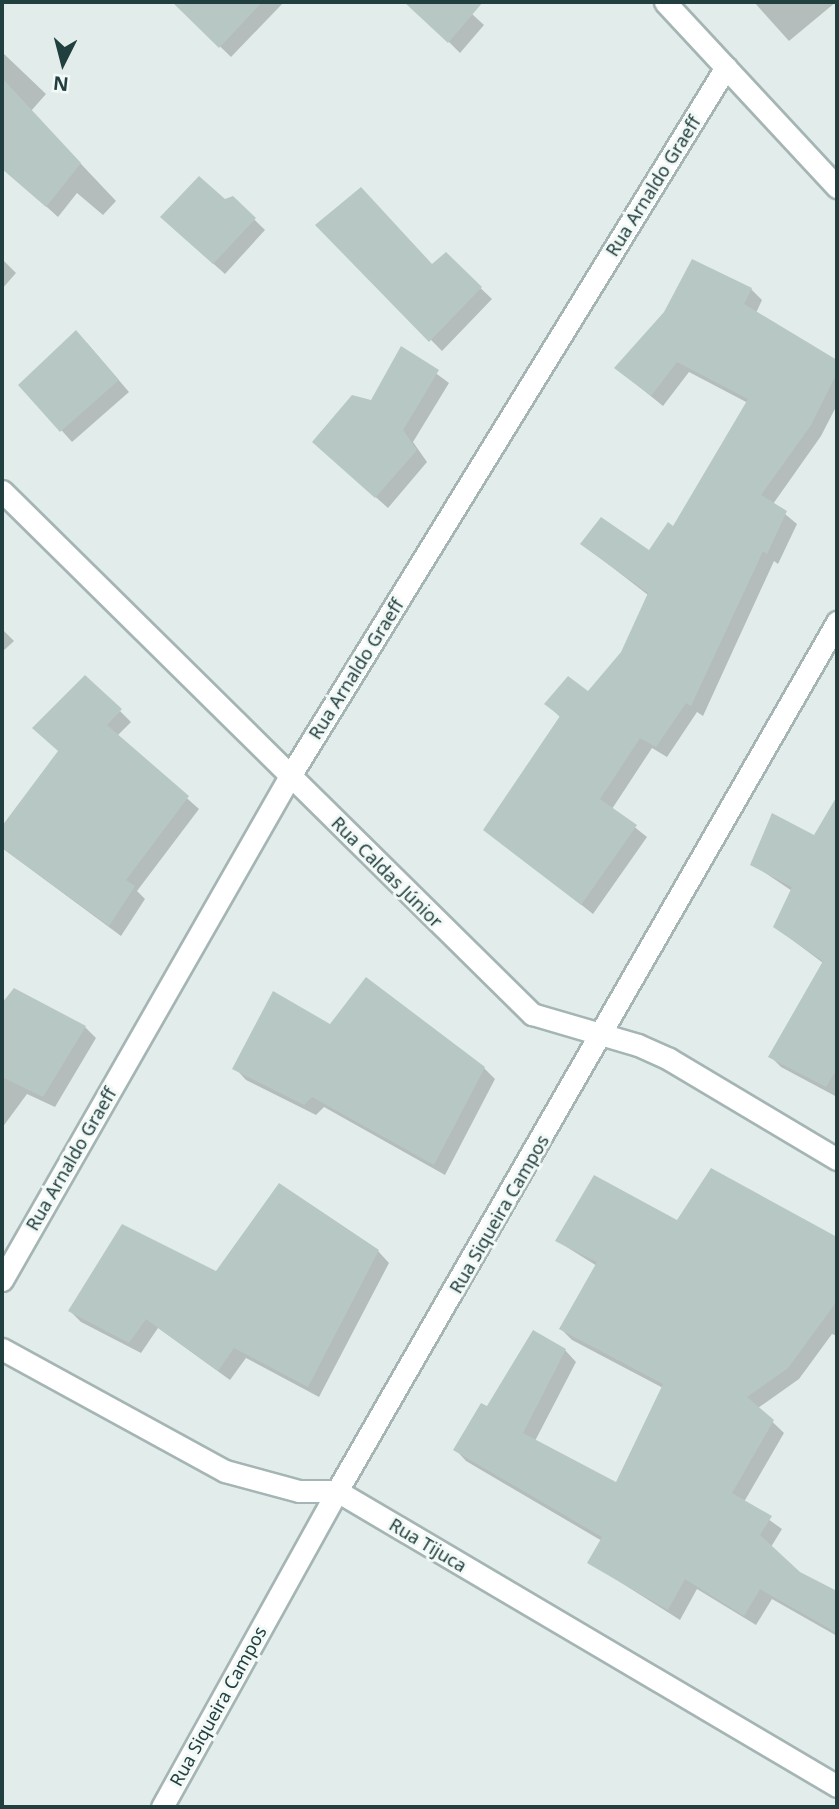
<!DOCTYPE html>
<html>
<head>
<meta charset="utf-8">
<style>
  body { margin:0 }
  #map { position:relative; width:839px; height:1809px; overflow:hidden; background:#e2edeb; font-family:"Noto Sans",sans-serif }
  div>[style] { position:absolute }
  [style*='--x'] { left:calc(var(--x)*1px); top:calc(var(--y)*1px); width:calc(var(--w)*1px); rotate:calc(var(--a)*1deg) }
  .shadow>* { inset:0; background:#0003 }
  .building>* { inset:0; background:#b7c8c4 }
  .roads { filter:drop-shadow(2px 0 #a4b5b4) drop-shadow(-2px 0 #a4b5b4) drop-shadow(0 2px #a4b5b4) drop-shadow(0 -2px #a4b5b4) }
  .minor>* { height:21px; margin:-10.5px; padding:0 10.5px; transform-origin:10.5px; border-radius:10.5px; background:#fff }
  .tertiary>* { height:21px; margin:-10.5px; padding:0 10.5px; transform-origin:10.5px; border-radius:10.5px; background:#fff }
  .secondary>* { height:21px; margin:-10.5px; padding:0 10.5px; transform-origin:10.5px; border-radius:10.5px; background:#fff }
  span { translate:-50% -50%; white-space:nowrap; text-align:center; line-height:1.15; -webkit-text-stroke:6px #f2f9f7; paint-order:stroke }
  .street-label { font-size:18px; color:#213f3e }
  .frame { position:absolute; inset:0; border:4px solid #213f3e; pointer-events:none }
  .north { position:absolute; left:28px; top:28px; width:70px; height:70px; -webkit-text-stroke:5px #f2f9f7; paint-order:stroke; rotate:186deg; font-size:19px; font-weight:700; line-height:28px; text-align:center; color:#213f3e }
  .north::after { content:''; display:block; margin:auto; width:24px; height:32px; background:#213f3e; clip-path:polygon(50% 0,100% 100%,50% 72%,0 100%) }
</style>
</head>
<body>
<div id="map">
  <div class="shadow">
    <div style="clip-path:polygon(174px 2px,284px 2px,231px 57px)"></div>
    <div style="clip-path:polygon(409px 2px,459px 2px,484px 25px,460px 53px)"></div>
    <div style="clip-path:polygon(754px 2px,836px 2px,789px 41px)"></div>
    <div style="clip-path:polygon(2px 52px,46px 94px,31px 111px,116px 201px,103px 215px,77px 193px,58px 217px,28px 190px,35px 159px,2px 132px)"></div>
    <div style="clip-path:polygon(232px 198px,265px 230px,225px 274px,173px 228px)"></div>
    <div style="clip-path:polygon(317px 225px,433px 266px,446px 255px,492px 299px,442px 351px)"></div>
    <div style="clip-path:polygon(2px 259px,16px 273px,2px 289px)"></div>
    <div style="clip-path:polygon(751px 289px,762px 300px,756px 313px,837px 362px,837px 405px,821px 436px,773px 504px,797px 524px,778px 564px,774px 561px,703px 716px,697px 712px,667px 757px,652px 748px,612px 809px,647px 837px,593px 914px,485px 829px,561px 718px,547px 704px,589px 693px,622px 653px,648px 595px,582px 544px,649px 553px,674px 528px,748px 403px,689px 372px,663px 406px,616px 368px)"></div>
    <div style="clip-path:polygon(87px 343px,129px 392px,72px 442px,21px 385px)"></div>
    <div style="clip-path:polygon(402px 348px,449px 383px,413px 442px,427px 462px,388px 508px,326px 453px,372px 402px)"></div>
    <div style="clip-path:polygon(2px 629px,14px 641px,2px 652px)"></div>
    <div style="clip-path:polygon(120px 711px,131px 722px,117px 736px,199px 809px,137px 891px,145px 899px,121px 936px,2px 848px,2px 829px,59px 751px)"></div>
    <div style="clip-path:polygon(837px 799px,837px 1097px,781px 1067px,770px 1056px,823px 963px,775px 927px,792px 891px,752px 864px,815px 838px)"></div>
    <div style="clip-path:polygon(14px 990px,85px 1027px,96px 1038px,55px 1107px,27px 1094px,2px 1128px,2px 1006px)"></div>
    <div style="clip-path:polygon(330px 1026px,484px 1068px,495px 1079px,445px 1175px,324px 1107px,316px 1115px,246px 1080px,235px 1068px)"></div>
    <div style="clip-path:polygon(712px 1170px,837px 1239px,837px 1336px,832px 1334px,799px 1379px,758px 1408px,784px 1433px,744px 1502px,782px 1529px,771px 1547px,799px 1573px,837px 1593px,837px 1636px,772px 1599px,756px 1625px,697px 1589px,680px 1620px,590px 1563px,602px 1541px,466px 1461px,455px 1449px,487px 1408px,565px 1350px,576px 1362px,535px 1441px,617px 1485px,663px 1388px,572px 1340px,561px 1329px,597px 1266px,557px 1241px,678px 1223px)"></div>
    <div style="clip-path:polygon(378px 1251px,389px 1263px,319px 1397px,246px 1358px,230px 1380px,158px 1328px,141px 1353px,81px 1322px,70px 1311px,217px 1274px)"></div>
  </div>
  <div class="building">
    <div style="clip-path:polygon(172px 2px,262px 2px,219px 48px)"></div>
    <div style="clip-path:polygon(404px 2px,483px 2px,448px 43px)"></div>
    <div style="clip-path:polygon(2px 78px,81px 163px,46px 207px,2px 169px)"></div>
    <div style="clip-path:polygon(199px 176px,225px 199px,233px 196px,256px 218px,213px 264px,160px 217px)"></div>
    <div style="clip-path:polygon(361px 187px,432px 264px,446px 252px,482px 287px,429px 342px,315px 225px)"></div>
    <div style="clip-path:polygon(692px 259px,752px 288px,744px 304px,837px 360px,837px 373px,811px 425px,761px 495px,787px 511px,767px 554px,763px 551px,691px 706px,686px 703px,656px 747px,640px 738px,600px 799px,637px 825px,581px 905px,483px 830px,560px 716px,544px 704px,568px 676px,588px 691px,621px 652px,648px 593px,580px 544px,601px 517px,649px 550px,668px 522px,673px 526px,748px 399px,677px 362px,651px 396px,614px 368px,664px 312px)"></div>
    <div style="clip-path:polygon(76px 330px,119px 380px,60px 432px,18px 385px)"></div>
    <div style="clip-path:polygon(401px 346px,439px 370px,403px 430px,417px 450px,375px 498px,312px 442px,352px 395px,371px 400px)"></div>
    <div style="clip-path:polygon(85px 675px,122px 709px,107px 725px,189px 796px,126px 880px,135px 886px,109px 926px,2px 848px,2px 826px,58px 751px,32px 728px)"></div>
    <div style="clip-path:polygon(837px 796px,837px 1069px,826px 1087px,768px 1057px,823px 961px,773px 927px,792px 887px,750px 865px,772px 813px,814px 835px)"></div>
    <div style="clip-path:polygon(366px 977px,485px 1067px,434px 1165px,312px 1097px,304px 1105px,232px 1069px,273px 991px,330px 1024px)"></div>
    <div style="clip-path:polygon(14px 988px,86px 1026px,43px 1097px,2px 1077px,2px 1003px)"></div>
    <div style="clip-path:polygon(711px 1168px,837px 1237px,837px 1301px,788px 1368px,747px 1397px,774px 1420px,732px 1493px,772px 1516px,760px 1535px,800px 1572px,837px 1591px,837px 1633px,760px 1589px,744px 1616px,685px 1579px,668px 1610px,587px 1563px,602px 1537px,453px 1450px,481px 1403px,487px 1406px,533px 1330px,566px 1349px,523px 1433px,616px 1482px,663px 1384px,559px 1329px,597px 1262px,555px 1241px,594px 1175px,677px 1220px)"></div>
    <div style="clip-path:polygon(279px 1183px,379px 1250px,308px 1387px,234px 1348px,218px 1371px,146px 1319px,129px 1343px,68px 1311px,122px 1224px,216px 1271px)"></div>
  </div>
  <div class="roads">
    <div class="minor">
      <div style="--x:2;--y:491;--w:745;--a:44.62"></div>
      <div style="--x:532;--y:1014;--w:110;--a:16.3"></div>
      <div style="--x:638;--y:1045;--w:34;--a:24"></div>
      <div style="--x:669;--y:1059;--w:196;--a:30.8"></div>
      <div style="--x:2;--y:1280;--w:580;--a:-60.26"></div>
      <div style="--x:290;--y:776;--w:832;--a:-58.41"></div>
      <div style="--x:2;--y:1349;--w:254;--a:28.7"></div>
      <div style="--x:225;--y:1471;--w:77;--a:15.1"></div>
      <div style="--x:299;--y:1491;--w:38;--a:0"></div>
    </div>
    <div class="tertiary">
      <div style="--x:665;--y:2;--w:253;--a:47.1"></div>
      <div style="--x:337;--y:1491;--w:581;--a:30.54"></div>
    </div>
    <div class="secondary">
      <div style="--x:162;--y:1807;--w:361;--a:-61"></div>
      <div style="--x:337;--y:1491;--w:1003;--a:-60.08"></div>
    </div>
  </div>
  <div class="street-label">
    <span style="left:653px;top:186px;rotate:-58deg">Rua Arnaldo Graeff</span>
    <span style="left:356px;top:669px;rotate:-58deg">Rua Arnaldo Graeff</span>
    <span style="left:387px;top:872px;rotate:45deg">Rua Caldas Júnior</span>
    <span style="left:71px;top:1159px;rotate:-60deg">Rua Arnaldo Graeff</span>
    <span style="left:499px;top:1214px;rotate:-60deg">Rua Siqueira Campos</span>
    <span style="left:428px;top:1545px;rotate:31deg">Rua Tijuca</span>
    <span style="left:218px;top:1706px;rotate:-61deg">Rua Siqueira Campos</span>
  </div>
  <div class="frame"></div>
  <div class="north">N</div>
</div>
</body>
</html>
